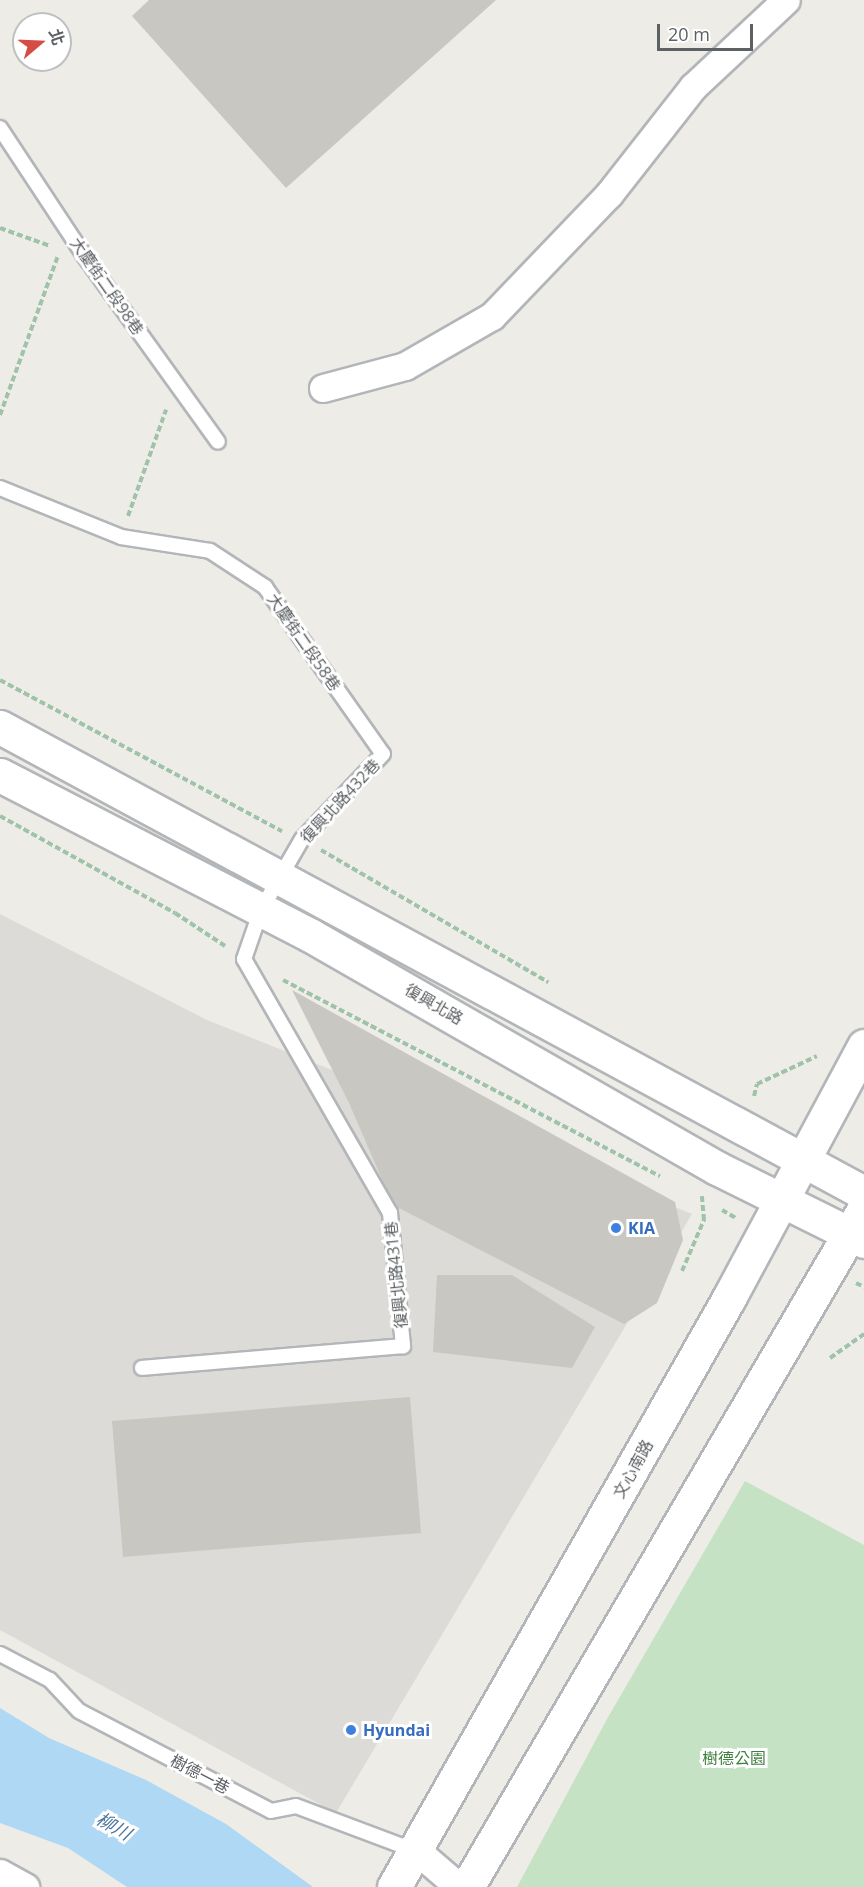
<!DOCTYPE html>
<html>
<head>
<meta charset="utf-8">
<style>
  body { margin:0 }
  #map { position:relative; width:864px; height:1887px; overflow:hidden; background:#eeece6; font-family:"Open Sans","Noto Sans TC",sans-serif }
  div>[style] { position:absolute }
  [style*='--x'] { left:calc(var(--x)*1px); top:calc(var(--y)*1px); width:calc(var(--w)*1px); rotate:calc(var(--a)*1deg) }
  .industrial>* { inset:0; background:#dddbd8 }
  .green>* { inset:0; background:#c6e2c5 }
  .water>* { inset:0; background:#afd8f5 }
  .building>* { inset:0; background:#c9c7c2 }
  .path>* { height:4px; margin-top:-2px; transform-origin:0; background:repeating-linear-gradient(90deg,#9fc3a8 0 6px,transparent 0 9px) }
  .roads { filter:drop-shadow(2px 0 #b3b6b9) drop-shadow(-2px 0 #b3b6b9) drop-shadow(0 2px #b3b6b9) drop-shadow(0 -2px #b3b6b9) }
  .service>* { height:14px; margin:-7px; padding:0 7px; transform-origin:7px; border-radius:7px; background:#fff }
  .minor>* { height:27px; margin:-13.5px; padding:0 13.5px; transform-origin:13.5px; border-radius:13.5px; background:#fff }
  .tertiary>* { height:33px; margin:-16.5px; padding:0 16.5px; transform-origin:16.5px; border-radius:16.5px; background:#fff }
  .secondary>* { height:33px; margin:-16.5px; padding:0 16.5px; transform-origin:16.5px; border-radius:16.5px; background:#fff }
  .dots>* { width:16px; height:16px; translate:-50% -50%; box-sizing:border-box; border:3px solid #fff; border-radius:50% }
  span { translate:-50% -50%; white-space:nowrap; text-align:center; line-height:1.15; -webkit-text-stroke:6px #fff; paint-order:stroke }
  .street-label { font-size:16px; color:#5d6164 }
  .shop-label { font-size:16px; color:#366cbe; font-weight:700 }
  .left { translate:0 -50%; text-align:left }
  .park-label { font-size:16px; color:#408141 }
  .water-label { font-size:18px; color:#4a759d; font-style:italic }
  .north { position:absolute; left:12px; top:12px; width:60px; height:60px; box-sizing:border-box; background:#fff; border:2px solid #bec0c1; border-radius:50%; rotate:71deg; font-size:16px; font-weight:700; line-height:24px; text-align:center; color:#5d6164 }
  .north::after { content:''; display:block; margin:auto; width:21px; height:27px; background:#d54c45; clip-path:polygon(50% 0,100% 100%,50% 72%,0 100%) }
  .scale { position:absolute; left:657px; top:24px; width:96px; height:27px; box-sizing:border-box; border:3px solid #5d6164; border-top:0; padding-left:8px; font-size:18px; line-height:21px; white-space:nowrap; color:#5d6164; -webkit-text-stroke:4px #fff; paint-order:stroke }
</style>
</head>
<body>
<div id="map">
  <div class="industrial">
    <div style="clip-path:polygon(0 914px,207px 1020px,692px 1214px,336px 1813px,0 1630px)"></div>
  </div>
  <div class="green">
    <div style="clip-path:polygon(745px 1481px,864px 1545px,864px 1887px,517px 1887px,607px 1719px)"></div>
  </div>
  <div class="water">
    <div style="clip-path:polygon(0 1708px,49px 1738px,146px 1780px,226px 1824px,313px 1887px,127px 1887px,68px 1848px,0 1823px)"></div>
  </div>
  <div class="building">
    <div style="clip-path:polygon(149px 0,496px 0,286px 188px,132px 16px)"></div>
    <div style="clip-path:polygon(292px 990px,675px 1202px,683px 1240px,657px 1303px,624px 1324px,393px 1205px,349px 1103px)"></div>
    <div style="clip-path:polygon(437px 1275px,512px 1275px,595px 1327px,572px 1368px,433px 1352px)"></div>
    <div style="clip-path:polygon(410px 1397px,421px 1533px,123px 1557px,112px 1421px)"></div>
  </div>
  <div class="path">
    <div style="--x:0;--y:228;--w:53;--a:19.8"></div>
    <div style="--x:0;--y:415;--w:169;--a:-70"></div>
    <div style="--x:128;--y:516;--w:113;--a:-70.3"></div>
    <div style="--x:0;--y:680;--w:320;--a:28.2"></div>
    <div style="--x:0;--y:816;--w:200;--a:29"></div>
    <div style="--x:175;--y:913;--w:60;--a:33.4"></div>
    <div style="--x:321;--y:850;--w:263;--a:30.2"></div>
    <div style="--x:283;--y:980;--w:425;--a:27.5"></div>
    <div style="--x:754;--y:1096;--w:12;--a:-76"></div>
    <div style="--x:757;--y:1084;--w:66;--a:-25"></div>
    <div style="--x:722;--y:1210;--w:16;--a:30"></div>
    <div style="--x:682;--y:1271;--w:56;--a:-66.7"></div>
    <div style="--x:704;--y:1220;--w:24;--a:-95"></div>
    <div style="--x:856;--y:1283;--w:9;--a:27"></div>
    <div style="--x:830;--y:1358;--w:42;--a:-35.2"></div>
  </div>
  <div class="roads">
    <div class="service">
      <div style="--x:0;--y:128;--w:151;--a:56.6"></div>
      <div style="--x:83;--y:254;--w:231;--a:54.3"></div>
      <div style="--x:0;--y:488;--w:131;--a:22"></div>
      <div style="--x:121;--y:537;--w:90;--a:8.9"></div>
      <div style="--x:210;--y:551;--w:66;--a:33.2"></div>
      <div style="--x:265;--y:587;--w:204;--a:54.8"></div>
      <div style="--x:383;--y:754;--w:117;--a:133.6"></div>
      <div style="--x:302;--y:839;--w:82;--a:120"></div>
      <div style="--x:261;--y:910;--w:52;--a:109.1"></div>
      <div style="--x:244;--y:959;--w:293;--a:60.1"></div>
      <div style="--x:390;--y:1213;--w:134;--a:84.4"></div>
      <div style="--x:403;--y:1346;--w:262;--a:175.2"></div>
      <div style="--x:0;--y:1654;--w:56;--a:27.5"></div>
      <div style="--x:50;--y:1680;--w:42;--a:46.9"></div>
      <div style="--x:79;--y:1711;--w:216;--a:27.5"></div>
      <div style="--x:271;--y:1811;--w:25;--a:-11"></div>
      <div style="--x:296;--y:1806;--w:128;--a:20.6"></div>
    </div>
    <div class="minor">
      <div style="--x:323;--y:388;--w:85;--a:-15"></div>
      <div style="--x:405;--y:366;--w:100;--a:-29.9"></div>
      <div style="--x:492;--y:316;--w:169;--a:-46.2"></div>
      <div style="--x:609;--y:194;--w:136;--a:-51.9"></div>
      <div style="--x:693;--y:87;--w:127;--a:-43.1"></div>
      <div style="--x:417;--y:1851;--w:55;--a:40.6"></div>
      <div style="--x:0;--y:1873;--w:29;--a:29"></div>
    </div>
    <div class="tertiary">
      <div style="--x:0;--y:727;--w:982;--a:28.34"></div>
      <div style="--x:0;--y:775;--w:349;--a:27.3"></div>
      <div style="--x:310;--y:935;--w:469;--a:29.8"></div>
      <div style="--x:717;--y:1168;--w:164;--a:26.4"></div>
    </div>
    <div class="secondary">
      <div style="--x:394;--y:1887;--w:678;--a:-60.37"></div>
      <div style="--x:729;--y:1298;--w:286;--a:-61.8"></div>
      <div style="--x:467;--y:1887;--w:786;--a:-59.65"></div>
    </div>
  </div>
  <div class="dots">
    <div style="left:616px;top:1228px;background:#3f7fe0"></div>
    <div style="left:351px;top:1730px;background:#3f7fe0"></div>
  </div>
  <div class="street-label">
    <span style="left:107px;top:286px;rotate:55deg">大慶街二段98巷</span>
    <span style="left:304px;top:642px;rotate:55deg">大慶街二段58巷</span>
    <span style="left:340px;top:801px;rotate:-47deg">復興北路432巷</span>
    <span style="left:434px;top:1004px;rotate:30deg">復興北路</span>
    <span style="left:396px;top:1275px;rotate:-96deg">復興北路431巷</span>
    <span style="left:633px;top:1469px;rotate:-61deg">文心南路</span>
    <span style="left:200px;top:1774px;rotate:28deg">樹德一巷</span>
  </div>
  <div class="shop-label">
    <span class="left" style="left:628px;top:1228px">KIA</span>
    <span class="left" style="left:363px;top:1730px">Hyundai</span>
  </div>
  <div class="park-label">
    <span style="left:734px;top:1758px">樹德公園</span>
  </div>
  <div class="water-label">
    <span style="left:114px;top:1826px;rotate:30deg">柳川</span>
  </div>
  <div class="north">北</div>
  <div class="scale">20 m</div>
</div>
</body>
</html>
